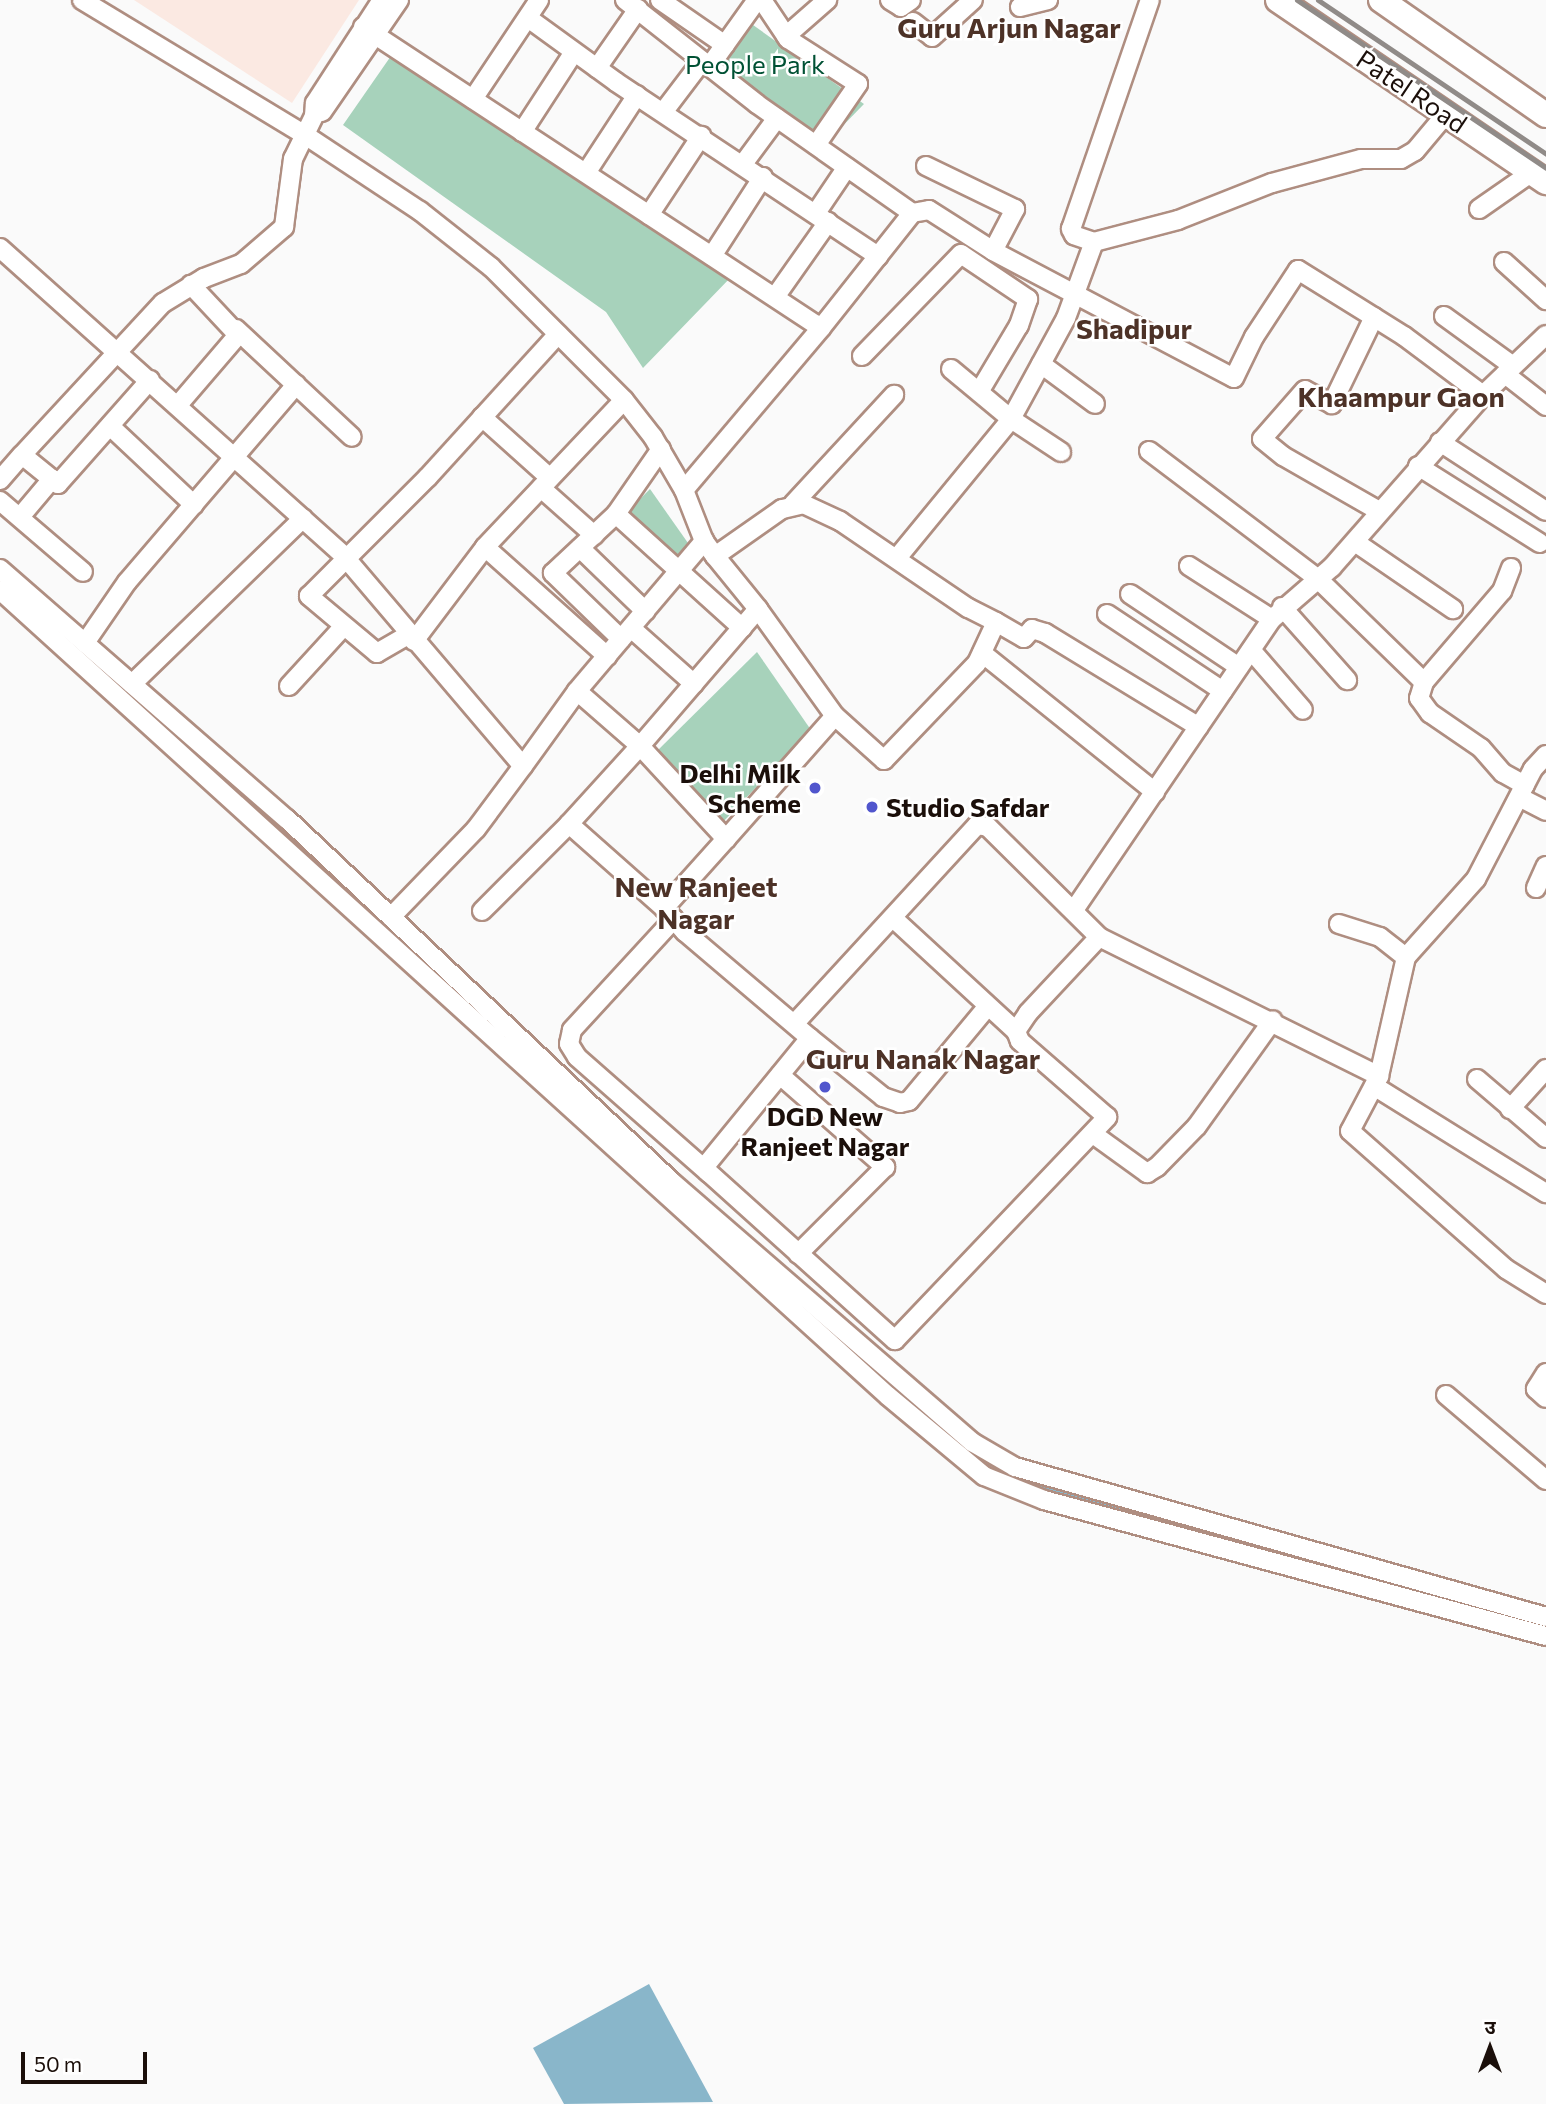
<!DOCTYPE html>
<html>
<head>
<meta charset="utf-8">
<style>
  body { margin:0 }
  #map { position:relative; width:1546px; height:2104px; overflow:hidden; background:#fafafa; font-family:Commissioner,"Noto Sans Devanagari",sans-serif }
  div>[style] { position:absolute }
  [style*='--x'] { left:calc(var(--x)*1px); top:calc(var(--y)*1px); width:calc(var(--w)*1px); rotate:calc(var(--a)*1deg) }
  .built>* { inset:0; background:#fbe9e2 }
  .green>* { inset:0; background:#a7d2bb }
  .water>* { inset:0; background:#89b6ca }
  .stream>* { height:5px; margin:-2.5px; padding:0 2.5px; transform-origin:2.5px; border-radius:2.5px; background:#89b6ca }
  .roads { filter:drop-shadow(2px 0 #af8e81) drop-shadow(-2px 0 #af8e81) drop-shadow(0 2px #af8e81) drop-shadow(0 -2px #af8e81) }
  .street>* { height:18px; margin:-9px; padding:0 9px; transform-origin:9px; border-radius:9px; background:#fff }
  .secondary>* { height:24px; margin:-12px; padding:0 12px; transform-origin:12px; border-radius:12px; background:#fff }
  .rail>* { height:5px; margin:-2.5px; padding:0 2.5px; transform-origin:2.5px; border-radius:2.5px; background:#908b88 }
  .dots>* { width:19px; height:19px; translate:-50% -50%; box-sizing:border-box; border:4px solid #fff; border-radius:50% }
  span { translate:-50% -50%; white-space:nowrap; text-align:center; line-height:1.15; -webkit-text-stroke:5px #fff; paint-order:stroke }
  .park-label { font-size:26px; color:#005134 }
  .street-label { font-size:26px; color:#1b0f0a }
  .poi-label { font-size:26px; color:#1b0f0a; font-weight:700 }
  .right { translate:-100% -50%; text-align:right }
  .left { translate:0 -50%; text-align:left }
  .neighbourhood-label { font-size:28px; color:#4d3227; font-weight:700 }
  .north { position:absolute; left:1455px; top:2013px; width:70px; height:70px; -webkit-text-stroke:5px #fff; paint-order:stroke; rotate:0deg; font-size:19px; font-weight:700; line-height:28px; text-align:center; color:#1b0f0a }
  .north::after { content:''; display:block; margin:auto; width:24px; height:32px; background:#1b0f0a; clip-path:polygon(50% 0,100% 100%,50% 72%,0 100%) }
  .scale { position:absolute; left:21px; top:2052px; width:126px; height:32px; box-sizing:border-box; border:4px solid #1b0f0a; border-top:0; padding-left:9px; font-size:21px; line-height:24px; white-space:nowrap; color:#1b0f0a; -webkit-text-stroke:5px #fff; paint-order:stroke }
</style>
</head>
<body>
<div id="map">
  <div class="built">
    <div style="clip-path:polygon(134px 0,359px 0,292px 103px)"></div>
  </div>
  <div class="green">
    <div style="clip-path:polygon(746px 20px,864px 104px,826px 143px,711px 71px)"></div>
    <div style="clip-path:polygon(393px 53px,732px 276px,643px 368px,606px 312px,343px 125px)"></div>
    <div style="clip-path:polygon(650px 489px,688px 543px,676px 557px,625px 514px)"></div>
    <div style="clip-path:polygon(757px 652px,811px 730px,722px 823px,655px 753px)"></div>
  </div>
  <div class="water">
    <div style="clip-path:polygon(649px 1984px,713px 2102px,564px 2104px,533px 2048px)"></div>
  </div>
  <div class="stream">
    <div style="--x:972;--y:1450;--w:48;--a:34"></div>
    <div style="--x:1012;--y:1477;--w:260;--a:15.4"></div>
  </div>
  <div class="roads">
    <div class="street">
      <div style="--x:82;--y:0;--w:257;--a:31.2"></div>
      <div style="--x:302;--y:133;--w:141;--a:33.5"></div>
      <div style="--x:420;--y:211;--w:90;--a:38.3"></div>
      <div style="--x:491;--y:267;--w:188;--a:45"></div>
      <div style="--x:624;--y:400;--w:47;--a:51.9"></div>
      <div style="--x:653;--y:437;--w:61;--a:59.7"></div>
      <div style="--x:684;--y:490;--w:55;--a:68.6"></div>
      <div style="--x:704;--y:541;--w:19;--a:54"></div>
      <div style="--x:715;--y:556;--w:68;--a:50.9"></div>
      <div style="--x:758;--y:609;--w:132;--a:54.3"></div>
      <div style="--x:835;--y:716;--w:66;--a:41.9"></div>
      <div style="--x:884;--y:760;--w:134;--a:-46.2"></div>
      <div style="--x:977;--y:663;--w:45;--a:-65.1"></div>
      <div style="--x:996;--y:622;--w:31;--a:-153"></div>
      <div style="--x:968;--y:608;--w:155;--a:-145.8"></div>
      <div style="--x:840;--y:521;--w:40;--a:-155"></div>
      <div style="--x:804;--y:504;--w:23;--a:167"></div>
      <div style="--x:782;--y:509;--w:82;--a:145"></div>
      <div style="--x:625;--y:0;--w:168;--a:38.2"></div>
      <div style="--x:757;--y:104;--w:189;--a:35.1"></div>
      <div style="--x:660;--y:0;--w:79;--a:34.7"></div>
      <div style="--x:762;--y:0;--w:47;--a:56.3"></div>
      <div style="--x:788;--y:39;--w:83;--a:32.7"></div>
      <div style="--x:858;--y:84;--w:74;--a:124.5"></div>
      <div style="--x:890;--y:0;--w:13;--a:32"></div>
      <div style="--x:901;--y:7;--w:12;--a:-35"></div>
      <div style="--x:1020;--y:7;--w:29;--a:-14"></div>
      <div style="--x:528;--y:18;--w:109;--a:36"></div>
      <div style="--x:616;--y:82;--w:315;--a:33.6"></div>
      <div style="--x:913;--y:22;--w:24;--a:38"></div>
      <div style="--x:932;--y:37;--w:55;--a:-42.1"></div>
      <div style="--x:363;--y:27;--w:548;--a:33.31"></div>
      <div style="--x:821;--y:328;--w:212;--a:130.2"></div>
      <div style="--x:786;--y:36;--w:55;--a:-41.3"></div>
      <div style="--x:709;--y:67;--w:82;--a:-54.4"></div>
      <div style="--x:597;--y:68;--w:72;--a:-55.2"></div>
      <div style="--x:473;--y:99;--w:119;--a:-56.3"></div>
      <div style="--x:664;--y:111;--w:63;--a:-52.8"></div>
      <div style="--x:322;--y:112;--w:136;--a:-55.5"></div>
      <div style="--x:522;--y:132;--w:95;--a:-57"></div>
      <div style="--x:743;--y:164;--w:57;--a:-53.5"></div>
      <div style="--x:926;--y:166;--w:99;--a:25.8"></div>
      <div style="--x:1015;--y:209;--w:47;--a:117.6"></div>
      <div style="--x:586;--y:173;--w:93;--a:-56.8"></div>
      <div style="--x:1479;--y:209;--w:65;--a:-34.9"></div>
      <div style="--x:816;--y:213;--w:55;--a:-56"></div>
      <div style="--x:649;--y:215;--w:95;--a:-56.6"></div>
      <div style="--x:1094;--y:242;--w:87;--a:-14.7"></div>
      <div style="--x:1178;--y:220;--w:101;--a:-21.5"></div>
      <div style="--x:1272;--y:183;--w:92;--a:-15.1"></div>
      <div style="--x:1361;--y:159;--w:40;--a:0"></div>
      <div style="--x:1401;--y:159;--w:16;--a:-30"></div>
      <div style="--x:1415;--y:151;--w:48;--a:-50"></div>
      <div style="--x:0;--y:248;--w:462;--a:41.8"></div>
      <div style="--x:344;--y:556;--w:276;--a:49.6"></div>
      <div style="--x:523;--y:766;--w:92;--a:-54.2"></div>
      <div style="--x:577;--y:691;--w:84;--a:41.1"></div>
      <div style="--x:640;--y:746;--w:181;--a:-49.3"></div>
      <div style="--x:712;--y:256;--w:94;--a:-57.2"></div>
      <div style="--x:1504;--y:262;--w:57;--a:42.1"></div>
      <div style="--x:775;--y:297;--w:92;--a:-54.8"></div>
      <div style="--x:1444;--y:316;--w:85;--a:35.9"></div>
      <div style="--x:1374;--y:317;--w:97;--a:115.8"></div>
      <div style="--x:1332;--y:404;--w:30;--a:-153"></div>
      <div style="--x:1305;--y:390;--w:65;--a:131.3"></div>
      <div style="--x:1262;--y:439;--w:27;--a:39"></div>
      <div style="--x:1283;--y:456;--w:111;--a:29.8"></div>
      <div style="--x:821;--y:328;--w:147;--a:-51.6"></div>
      <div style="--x:912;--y:213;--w:17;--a:-10"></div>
      <div style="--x:929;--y:210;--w:76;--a:32.6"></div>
      <div style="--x:993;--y:251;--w:272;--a:27.8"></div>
      <div style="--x:1234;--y:378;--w:46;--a:-64"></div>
      <div style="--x:1254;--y:337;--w:80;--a:-56.7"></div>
      <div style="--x:1298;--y:270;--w:125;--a:31.9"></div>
      <div style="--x:1404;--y:336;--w:99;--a:36.8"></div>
      <div style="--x:236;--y:329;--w:158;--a:43"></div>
      <div style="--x:862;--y:356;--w:142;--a:-45.9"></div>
      <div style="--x:961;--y:254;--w:81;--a:33.9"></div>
      <div style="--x:1028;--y:299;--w:28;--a:109"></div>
      <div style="--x:1019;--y:325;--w:78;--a:120.8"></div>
      <div style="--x:1041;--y:364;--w:67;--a:36.5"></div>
      <div style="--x:951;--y:369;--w:78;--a:39.8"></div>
      <div style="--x:1011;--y:419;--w:60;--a:33.4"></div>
      <div style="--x:1505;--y:374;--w:52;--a:38"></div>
      <div style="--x:150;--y:380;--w:139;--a:131.5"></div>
      <div style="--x:58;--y:484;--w:46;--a:-141.1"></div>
      <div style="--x:22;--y:455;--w:207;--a:-47.2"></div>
      <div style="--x:163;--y:303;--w:48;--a:-31.4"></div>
      <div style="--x:204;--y:278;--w:40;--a:-21"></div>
      <div style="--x:241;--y:264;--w:57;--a:-40.7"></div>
      <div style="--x:284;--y:227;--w:69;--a:-82.5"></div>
      <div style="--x:293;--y:159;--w:48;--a:-64"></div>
      <div style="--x:314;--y:116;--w:13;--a:-86"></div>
      <div style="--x:315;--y:103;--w:123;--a:-57"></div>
      <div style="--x:178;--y:405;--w:92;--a:-49.4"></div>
      <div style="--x:238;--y:335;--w:69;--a:-133.2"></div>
      <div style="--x:482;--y:417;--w:91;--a:41.9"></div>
      <div style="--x:110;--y:426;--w:115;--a:43.2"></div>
      <div style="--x:1440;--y:442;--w:126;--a:33.1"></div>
      <div style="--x:1149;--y:451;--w:212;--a:37.1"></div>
      <div style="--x:1318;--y:579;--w:148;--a:44.2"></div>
      <div style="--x:1418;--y:466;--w:144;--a:32.3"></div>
      <div style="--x:0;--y:480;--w:33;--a:-49"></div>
      <div style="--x:541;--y:488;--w:71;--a:41.6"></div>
      <div style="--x:0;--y:501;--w:109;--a:40.5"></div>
      <div style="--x:793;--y:504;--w:149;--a:-47.2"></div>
      <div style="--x:616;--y:514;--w:170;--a:42.1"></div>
      <div style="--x:20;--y:517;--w:50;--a:-49.9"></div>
      <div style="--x:1355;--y:542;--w:119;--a:34.4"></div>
      <div style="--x:485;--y:547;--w:164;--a:41.8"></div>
      <div style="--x:580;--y:548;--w:91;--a:44.1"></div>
      <div style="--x:897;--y:558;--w:180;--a:-50.6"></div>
      <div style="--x:1011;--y:419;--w:115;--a:-61.4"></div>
      <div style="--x:1066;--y:318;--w:81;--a:-69.8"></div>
      <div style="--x:1094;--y:242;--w:21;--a:-161"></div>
      <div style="--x:1074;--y:235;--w:7;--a:-117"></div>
      <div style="--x:1071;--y:229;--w:242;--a:-71"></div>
      <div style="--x:1189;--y:566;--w:98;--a:32.6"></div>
      <div style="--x:1511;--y:568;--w:25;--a:111"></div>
      <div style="--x:1502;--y:591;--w:120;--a:130.6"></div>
      <div style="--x:1424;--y:682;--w:17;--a:107"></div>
      <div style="--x:1419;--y:698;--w:19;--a:54"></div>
      <div style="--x:1430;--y:713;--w:62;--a:34.5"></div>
      <div style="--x:1481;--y:748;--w:33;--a:49"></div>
      <div style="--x:1503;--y:773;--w:25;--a:29"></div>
      <div style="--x:0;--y:569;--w:381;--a:41.1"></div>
      <div style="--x:287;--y:819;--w:531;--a:43.32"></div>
      <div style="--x:673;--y:1183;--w:396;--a:40.9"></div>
      <div style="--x:972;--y:1442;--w:50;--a:30.2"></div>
      <div style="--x:1015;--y:1467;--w:552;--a:15.77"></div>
      <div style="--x:0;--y:590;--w:1199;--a:42.23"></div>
      <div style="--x:888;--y:1396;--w:125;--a:39.8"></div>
      <div style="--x:984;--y:1476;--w:65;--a:21.8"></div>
      <div style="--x:1044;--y:1500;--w:520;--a:15.16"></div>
      <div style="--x:1130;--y:594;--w:131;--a:33.8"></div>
      <div style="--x:1282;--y:607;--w:98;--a:48.3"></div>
      <div style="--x:1107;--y:614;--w:139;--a:33.6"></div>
      <div style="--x:996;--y:622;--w:32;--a:30"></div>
      <div style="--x:1024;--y:638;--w:12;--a:-48"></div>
      <div style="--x:1032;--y:629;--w:14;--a:17"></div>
      <div style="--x:1045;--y:633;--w:180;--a:31.4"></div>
      <div style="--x:631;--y:628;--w:84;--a:41.6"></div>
      <div style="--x:408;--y:635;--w:36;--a:150"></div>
      <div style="--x:377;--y:653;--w:89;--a:-140"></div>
      <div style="--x:309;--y:596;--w:168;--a:-45"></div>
      <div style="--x:428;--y:477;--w:193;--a:-47.7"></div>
      <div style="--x:621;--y:639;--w:95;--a:-135.9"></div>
      <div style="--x:553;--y:573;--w:86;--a:-43.1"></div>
      <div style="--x:616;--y:514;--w:79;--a:-55.3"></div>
      <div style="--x:414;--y:641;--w:118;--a:-52.9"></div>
      <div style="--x:485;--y:547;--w:202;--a:-46.6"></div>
      <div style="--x:85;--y:643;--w:74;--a:-55.5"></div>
      <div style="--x:127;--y:582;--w:260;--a:-49.4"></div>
      <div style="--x:1251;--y:650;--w:79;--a:49.1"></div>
      <div style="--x:982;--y:653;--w:222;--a:38.8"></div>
      <div style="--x:132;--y:684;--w:238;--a:-44.1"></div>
      <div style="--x:289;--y:686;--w:81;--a:-47.5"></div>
      <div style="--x:577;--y:691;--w:197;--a:-49.7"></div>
      <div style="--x:1546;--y:755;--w:19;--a:133"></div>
      <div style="--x:1533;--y:769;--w:124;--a:117.4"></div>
      <div style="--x:1476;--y:879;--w:105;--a:131.9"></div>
      <div style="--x:1406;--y:957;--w:122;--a:102.8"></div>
      <div style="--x:1379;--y:1076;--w:62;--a:117.8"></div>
      <div style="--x:1350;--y:1131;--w:208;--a:41.5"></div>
      <div style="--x:1506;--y:1269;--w:47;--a:32"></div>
      <div style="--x:1519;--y:797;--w:30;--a:27"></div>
      <div style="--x:726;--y:839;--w:164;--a:-48.5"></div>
      <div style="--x:1536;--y:888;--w:24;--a:-66"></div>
      <div style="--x:664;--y:908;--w:127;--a:-138.5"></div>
      <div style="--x:569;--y:824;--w:105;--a:-47.7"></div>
      <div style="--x:640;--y:746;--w:127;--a:47.2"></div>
      <div style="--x:726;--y:839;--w:93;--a:131.9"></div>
      <div style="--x:664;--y:908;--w:32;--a:49"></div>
      <div style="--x:685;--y:932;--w:164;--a:40.3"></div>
      <div style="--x:810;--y:1038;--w:163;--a:129.3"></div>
      <div style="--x:707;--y:1164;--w:7;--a:90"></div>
      <div style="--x:707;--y:1171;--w:253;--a:42"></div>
      <div style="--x:895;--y:1340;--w:308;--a:-46.4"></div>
      <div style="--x:1107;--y:1117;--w:116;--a:-138.9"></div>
      <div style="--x:1020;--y:1041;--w:11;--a:-112"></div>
      <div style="--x:1016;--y:1031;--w:22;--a:-56"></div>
      <div style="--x:1028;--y:1013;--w:104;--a:-46.9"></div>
      <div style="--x:1099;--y:937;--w:313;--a:26.4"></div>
      <div style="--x:1074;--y:910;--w:352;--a:-55.8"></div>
      <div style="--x:1272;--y:619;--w:79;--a:-40.9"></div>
      <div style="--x:1332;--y:567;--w:229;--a:-48.7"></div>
      <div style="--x:1483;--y:395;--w:87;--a:-43.6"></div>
      <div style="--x:482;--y:911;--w:123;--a:-45"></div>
      <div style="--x:391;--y:917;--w:122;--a:-46"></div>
      <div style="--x:476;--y:829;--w:79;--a:-53.3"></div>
      <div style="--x:893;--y:918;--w:167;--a:42.6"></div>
      <div style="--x:674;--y:919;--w:151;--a:132.6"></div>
      <div style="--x:572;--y:1030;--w:14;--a:102"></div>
      <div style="--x:569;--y:1044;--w:15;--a:58"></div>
      <div style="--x:577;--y:1057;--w:176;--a:41.3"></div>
      <div style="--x:1339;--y:924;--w:43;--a:17.6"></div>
      <div style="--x:1380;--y:937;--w:33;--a:38"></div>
      <div style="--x:795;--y:1023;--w:269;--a:-47.4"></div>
      <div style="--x:977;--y:825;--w:11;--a:10"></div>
      <div style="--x:988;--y:827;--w:156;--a:44.7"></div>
      <div style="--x:810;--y:1038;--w:94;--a:38.9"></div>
      <div style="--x:883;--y:1097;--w:18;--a:19"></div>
      <div style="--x:900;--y:1103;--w:9;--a:-13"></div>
      <div style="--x:909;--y:1101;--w:122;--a:-50.3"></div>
      <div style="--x:780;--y:1075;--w:140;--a:41.2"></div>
      <div style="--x:885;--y:1167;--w:123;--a:135"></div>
      <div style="--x:1477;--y:1079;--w:91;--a:40.5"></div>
      <div style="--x:1374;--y:1086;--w:203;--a:31.9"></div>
      <div style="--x:1510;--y:1109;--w:54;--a:-48"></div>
      <div style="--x:1093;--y:1134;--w:67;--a:35.8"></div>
      <div style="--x:1147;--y:1173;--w:12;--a:-31"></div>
      <div style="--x:1157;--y:1167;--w:57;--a:-45.7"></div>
      <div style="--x:1197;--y:1126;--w:130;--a:-54.4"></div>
      <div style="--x:1546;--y:1373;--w:19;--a:122"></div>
      <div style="--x:1536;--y:1389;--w:13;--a:42"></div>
      <div style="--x:1446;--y:1395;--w:131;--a:40.4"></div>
    </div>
    <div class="secondary">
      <div style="--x:1278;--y:0;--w:324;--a:34.2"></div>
      <div style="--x:1381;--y:0;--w:201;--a:34.9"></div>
    </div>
  </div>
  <div class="rail">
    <div style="--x:1297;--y:0;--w:300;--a:34"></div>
    <div style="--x:1318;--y:0;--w:275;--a:34"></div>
  </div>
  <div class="dots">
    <div style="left:815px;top:788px;background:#5156cd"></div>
    <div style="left:872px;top:807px;background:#5156cd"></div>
    <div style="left:825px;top:1087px;background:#5156cd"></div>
  </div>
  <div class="park-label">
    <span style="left:755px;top:64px">People Park</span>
  </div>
  <div class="street-label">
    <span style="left:1412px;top:91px;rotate:34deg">Patel Road</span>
  </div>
  <div class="poi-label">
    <span class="right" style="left:801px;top:788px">Delhi Milk<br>Scheme</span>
    <span class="left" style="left:886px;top:807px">Studio Safdar</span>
    <span style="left:825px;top:1131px">DGD New<br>Ranjeet Nagar</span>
  </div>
  <div class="neighbourhood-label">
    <span style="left:1009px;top:27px">Guru Arjun Nagar</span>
    <span style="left:1134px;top:328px">Shadipur</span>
    <span style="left:1401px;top:396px">Khaampur Gaon</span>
    <span style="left:696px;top:902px">New Ranjeet<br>Nagar</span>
    <span style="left:923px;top:1058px">Guru Nanak Nagar</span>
  </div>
  <div class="north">उ</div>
  <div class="scale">50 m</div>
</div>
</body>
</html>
